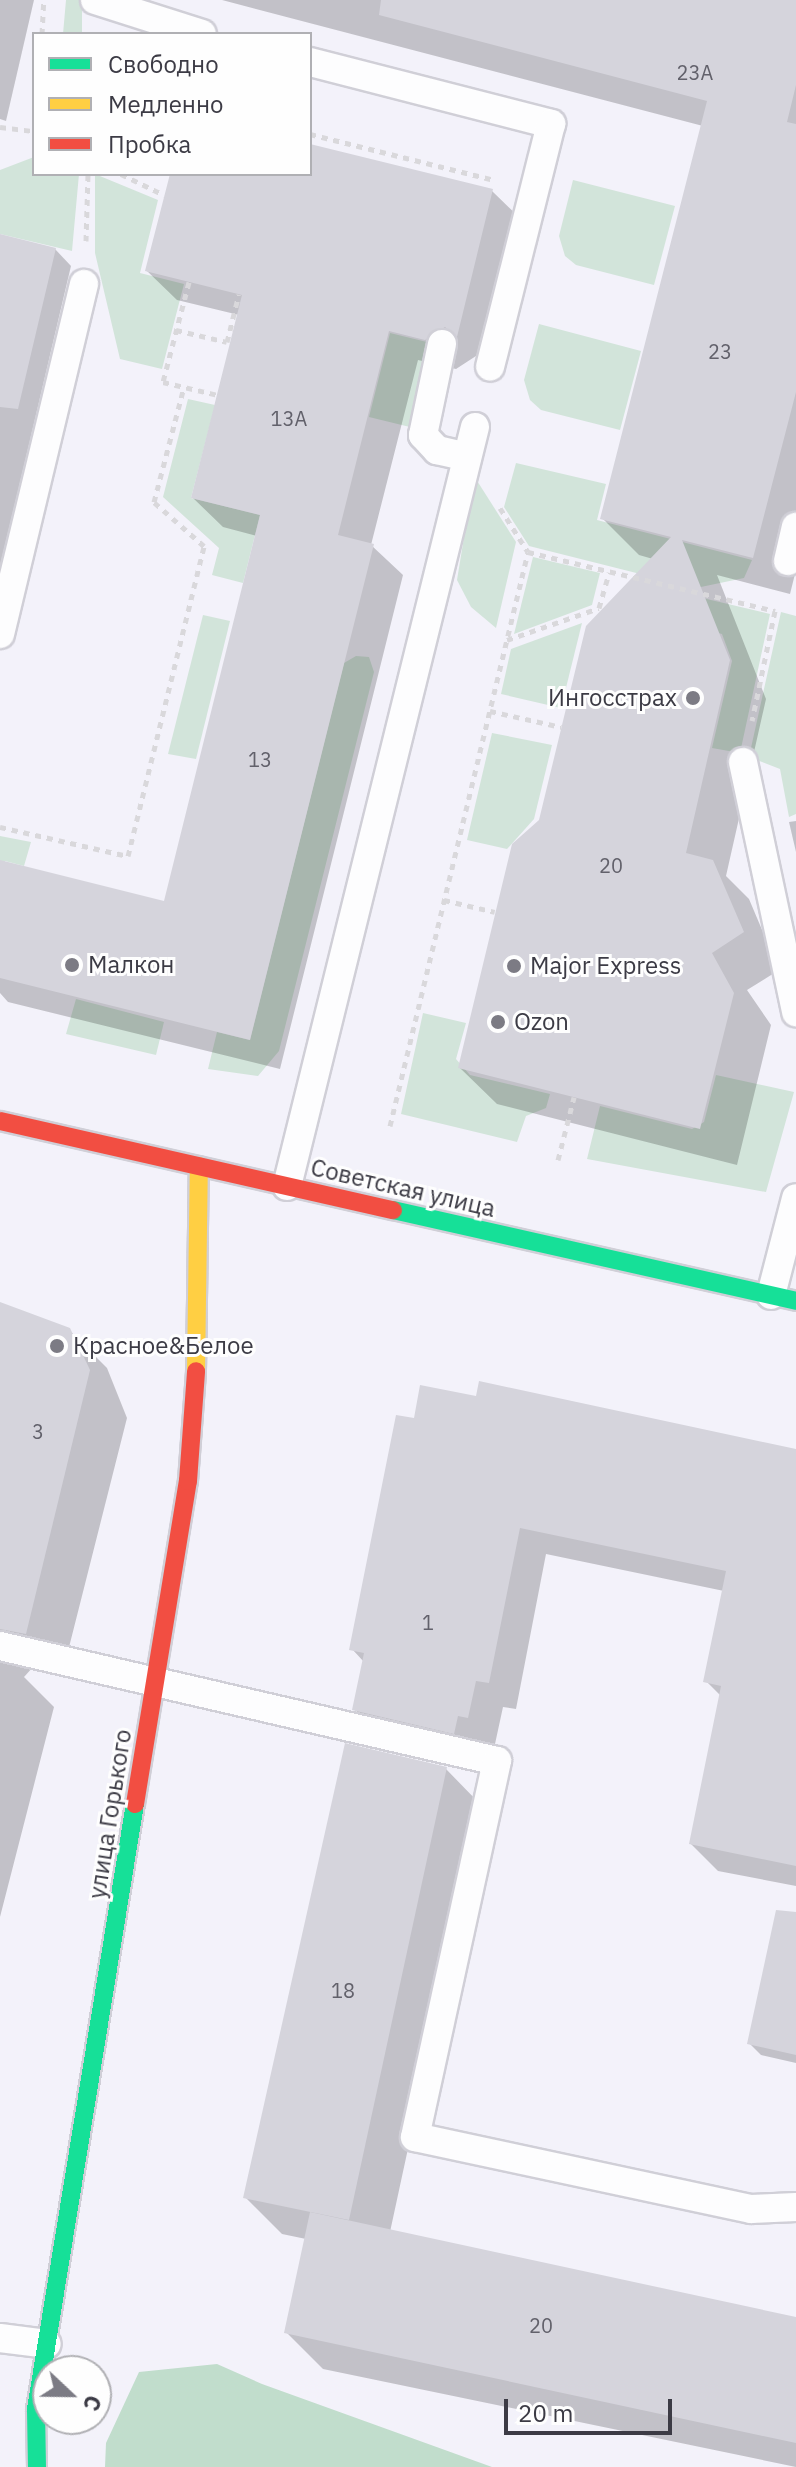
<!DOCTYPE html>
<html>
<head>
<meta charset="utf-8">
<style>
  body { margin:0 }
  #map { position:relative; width:796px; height:2467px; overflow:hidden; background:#f3f2fa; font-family:"IBM Plex Sans",sans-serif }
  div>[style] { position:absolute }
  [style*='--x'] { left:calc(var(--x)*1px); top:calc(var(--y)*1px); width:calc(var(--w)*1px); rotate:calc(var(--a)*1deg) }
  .green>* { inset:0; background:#d2e4da }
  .forest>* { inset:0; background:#c1ddcc }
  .shadow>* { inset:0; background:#0003 }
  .building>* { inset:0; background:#d5d4dc }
  .path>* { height:5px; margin-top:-2.5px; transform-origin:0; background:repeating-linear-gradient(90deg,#d9d8db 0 6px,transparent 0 12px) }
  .roads { filter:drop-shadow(2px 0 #d0cfd7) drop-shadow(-2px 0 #d0cfd7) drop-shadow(0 2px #d0cfd7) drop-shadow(0 -2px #d0cfd7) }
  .lane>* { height:28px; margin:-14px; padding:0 14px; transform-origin:14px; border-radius:14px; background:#fdfdfe }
  .fast>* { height:18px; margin:-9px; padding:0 9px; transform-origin:9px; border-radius:9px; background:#16e098 }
  .slow>* { height:18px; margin:-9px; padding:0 9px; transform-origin:9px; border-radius:9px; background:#ffcf43 }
  .jam>* { height:18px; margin:-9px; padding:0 9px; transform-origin:9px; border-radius:9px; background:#f24e42 }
  .dots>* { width:22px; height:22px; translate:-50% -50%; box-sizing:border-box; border:4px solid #fefefe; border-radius:50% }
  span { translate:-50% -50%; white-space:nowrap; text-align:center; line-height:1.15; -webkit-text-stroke:6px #fefefe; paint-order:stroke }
  .number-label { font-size:20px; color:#62616b }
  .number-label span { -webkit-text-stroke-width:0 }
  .poi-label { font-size:24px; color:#3c3b45 }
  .right { translate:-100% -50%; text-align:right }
  .left { translate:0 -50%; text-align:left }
  .street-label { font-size:24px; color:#3c3b45 }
  .legend { position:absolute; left:32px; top:32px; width:280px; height:144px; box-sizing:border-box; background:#fefefe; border:2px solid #b0b0b4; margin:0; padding:10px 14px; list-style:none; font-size:24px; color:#3c3b45 }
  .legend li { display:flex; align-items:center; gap:16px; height:40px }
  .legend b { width:40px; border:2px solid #b0b0b4 }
  .north { position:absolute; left:32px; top:2355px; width:80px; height:80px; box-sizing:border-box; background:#fefefe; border:2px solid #b0b0b4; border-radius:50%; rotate:112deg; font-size:22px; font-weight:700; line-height:32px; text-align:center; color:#3c3b45 }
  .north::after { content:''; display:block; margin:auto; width:28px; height:36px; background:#7c7b84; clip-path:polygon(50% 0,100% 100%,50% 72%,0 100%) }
  .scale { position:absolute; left:504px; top:2399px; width:168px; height:36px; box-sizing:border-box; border:4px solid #3c3b45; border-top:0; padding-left:10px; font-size:24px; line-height:28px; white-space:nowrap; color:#3c3b45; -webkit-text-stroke:6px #fefefe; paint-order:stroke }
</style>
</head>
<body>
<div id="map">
  <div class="green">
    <div style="clip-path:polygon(66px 0,82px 0,82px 34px,63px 34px)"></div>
    <div style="clip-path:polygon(34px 157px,34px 174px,79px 174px,72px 251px,0 234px,0 170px)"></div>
    <div style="clip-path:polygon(95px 174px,158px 200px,140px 273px,184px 284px,162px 369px,120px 359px,95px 253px)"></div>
    <div style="clip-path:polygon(573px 180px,675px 206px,654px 285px,576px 265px,565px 256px,559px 236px)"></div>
    <div style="clip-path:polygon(539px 324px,641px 351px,620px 430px,541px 410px,530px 400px,524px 380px)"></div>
    <div style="clip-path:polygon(390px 333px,435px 344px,414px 428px,369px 417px)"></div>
    <div style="clip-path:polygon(188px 399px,215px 405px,191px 498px,260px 515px,243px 583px,212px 575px,219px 548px,163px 497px)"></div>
    <div style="clip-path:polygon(516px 463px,606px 484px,597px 520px,752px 560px,744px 578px,696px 588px,529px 546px,504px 507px)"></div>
    <div style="clip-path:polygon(474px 476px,516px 542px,496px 628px,471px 607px,457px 580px)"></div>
    <div style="clip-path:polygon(533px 557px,600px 573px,592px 605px,514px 634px)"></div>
    <div style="clip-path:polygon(639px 583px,770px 614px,740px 753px,712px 748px,732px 661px,722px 634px,632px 611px)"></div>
    <div style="clip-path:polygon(781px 612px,796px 616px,796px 814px,789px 817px,780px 769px,749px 757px)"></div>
    <div style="clip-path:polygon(203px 615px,230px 621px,196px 759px,168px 754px)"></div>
    <div style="clip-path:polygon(582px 623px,561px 708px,501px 694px,511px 649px)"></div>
    <div style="clip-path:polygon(356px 656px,369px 657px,374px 672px,279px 1051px,258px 1076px,208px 1069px,217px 1032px,250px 1040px,344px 663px)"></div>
    <div style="clip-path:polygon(492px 733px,552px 745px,534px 819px,507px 849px,467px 840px)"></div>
    <div style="clip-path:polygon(0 836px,31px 842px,24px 866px,5px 861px,0 878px)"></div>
    <div style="clip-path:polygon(76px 999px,164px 1022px,156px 1055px,66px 1034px)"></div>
    <div style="clip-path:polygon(423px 1013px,466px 1023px,456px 1059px,470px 1075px,550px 1094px,546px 1108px,526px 1116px,517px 1142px,401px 1114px)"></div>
    <div style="clip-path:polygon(716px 1075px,794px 1092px,766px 1192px,587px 1159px,600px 1106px,692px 1129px,704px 1122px)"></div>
  </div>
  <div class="forest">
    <div style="clip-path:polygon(217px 2364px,262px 2384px,492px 2467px,105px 2467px,106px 2443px,139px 2372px)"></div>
  </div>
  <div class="shadow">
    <div style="clip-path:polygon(0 0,34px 0,6px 121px,0 119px)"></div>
    <div style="clip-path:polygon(222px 0,796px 0,796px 570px,790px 594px,717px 575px,766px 699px,726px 876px,749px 899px,779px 970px,747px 990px,771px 1025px,737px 1165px,497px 1104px,460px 1068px,653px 559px,639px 555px,602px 518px,703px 126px)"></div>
    <div style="clip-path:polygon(310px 146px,492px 191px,522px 220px,487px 364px,476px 356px,456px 369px,418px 360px,371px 545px,403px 575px,280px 1069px,8px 1002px,0 993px,0 886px,165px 903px,257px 536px,223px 527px,193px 498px,239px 315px,177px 300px,147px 271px,171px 174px,310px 174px)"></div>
    <div style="clip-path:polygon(0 236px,55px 249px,71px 266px,0 568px)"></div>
    <div style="clip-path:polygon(796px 821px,796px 852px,789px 822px)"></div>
    <div style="clip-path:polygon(0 1304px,69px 1330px,107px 1368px,127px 1418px,63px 1671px,34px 1666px,24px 1677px,54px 1707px,0 1917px)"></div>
    <div style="clip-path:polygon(398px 1417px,796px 1451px,796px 1886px,718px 1871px,691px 1844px,721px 1696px,706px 1681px,724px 1591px,546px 1554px,516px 1709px,503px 1707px,495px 1744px,484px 1742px,480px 1759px,381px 1736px,354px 1709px,364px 1662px,352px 1649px)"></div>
    <div style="clip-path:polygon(446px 1769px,482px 1806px,390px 2232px,796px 2319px,796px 2467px,323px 2369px,286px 2332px,306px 2239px,282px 2234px,245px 2197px)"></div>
    <div style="clip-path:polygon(796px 1990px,796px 2063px,761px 2055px,750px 2044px)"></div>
  </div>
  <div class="building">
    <div style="clip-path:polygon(381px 0,796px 0,796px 85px,787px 122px,796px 124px,796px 392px,753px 558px,682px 540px,730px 660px,686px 853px,713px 860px,744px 932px,712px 953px,734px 993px,700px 1129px,458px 1068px,512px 844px,539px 820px,586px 626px,671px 537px,600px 519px,707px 101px,379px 15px)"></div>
    <div style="clip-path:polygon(310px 144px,493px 189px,457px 337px,445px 327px,425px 340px,389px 331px,338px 535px,374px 544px,250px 1040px,0 978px,0 860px,164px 901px,260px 515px,191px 498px,242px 295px,145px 271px,170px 174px,310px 174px)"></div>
    <div style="clip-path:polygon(0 234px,56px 248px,18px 409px,0 407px)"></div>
    <div style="clip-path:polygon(0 1302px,70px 1328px,90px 1370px,26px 1634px,0 1629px)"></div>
    <div style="clip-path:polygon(479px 1381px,796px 1449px,796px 1866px,689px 1844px,721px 1686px,703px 1682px,726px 1571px,520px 1528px,489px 1683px,476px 1681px,468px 1718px,458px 1716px,454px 1734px,352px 1710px,364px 1653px,349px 1650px,396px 1415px,414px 1418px,420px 1385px,476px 1396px)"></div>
    <div style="clip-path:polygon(345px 1743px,447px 1767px,349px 2220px,243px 2198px)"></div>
    <div style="clip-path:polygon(776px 1910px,796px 1912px,796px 2055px,747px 2044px)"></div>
    <div style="clip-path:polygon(310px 2212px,796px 2317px,796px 2443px,284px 2333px)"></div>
  </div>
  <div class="path">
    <div style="--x:42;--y:34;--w:34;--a:-87"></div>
    <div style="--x:0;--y:127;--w:34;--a:7"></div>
    <div style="--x:310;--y:134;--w:190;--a:14"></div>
    <div style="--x:121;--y:174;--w:48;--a:26"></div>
    <div style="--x:86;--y:241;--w:67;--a:-88.3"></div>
    <div style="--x:189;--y:282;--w:103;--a:104.6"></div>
    <div style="--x:163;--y:382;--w:57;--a:13.3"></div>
    <div style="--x:176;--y:330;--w:52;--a:13.2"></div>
    <div style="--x:227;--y:342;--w:49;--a:-76"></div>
    <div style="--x:500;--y:508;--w:52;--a:57.5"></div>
    <div style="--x:528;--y:552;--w:254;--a:13.4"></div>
    <div style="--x:775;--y:611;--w:112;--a:101.8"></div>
    <div style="--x:507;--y:640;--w:97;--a:-19.2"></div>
    <div style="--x:599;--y:608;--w:37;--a:-74"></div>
    <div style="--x:490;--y:711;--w:73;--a:12.7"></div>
    <div style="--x:0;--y:827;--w:131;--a:12.8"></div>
    <div style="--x:128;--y:856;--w:319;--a:-76.2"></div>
    <div style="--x:204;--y:546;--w:67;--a:-138.7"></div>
    <div style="--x:154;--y:502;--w:119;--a:-75.4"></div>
    <div style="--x:444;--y:900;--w:52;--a:13.2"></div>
    <div style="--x:390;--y:1126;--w:590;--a:-76.48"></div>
    <div style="--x:558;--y:1160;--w:65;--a:-75.7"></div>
  </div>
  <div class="roads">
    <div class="lane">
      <div style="--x:95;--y:0;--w:112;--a:17.6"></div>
      <div style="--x:310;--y:62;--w:249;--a:14.4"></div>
      <div style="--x:551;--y:124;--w:250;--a:104.1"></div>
      <div style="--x:442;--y:344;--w:93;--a:101.8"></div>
      <div style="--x:423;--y:435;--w:21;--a:47"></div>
      <div style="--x:437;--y:450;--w:31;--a:13"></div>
      <div style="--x:788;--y:561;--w:35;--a:-77"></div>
      <div style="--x:0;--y:634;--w:360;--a:-76.5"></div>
      <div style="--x:743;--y:762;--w:256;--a:78"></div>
      <div style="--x:287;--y:1186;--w:782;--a:-76.09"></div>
      <div style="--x:771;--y:1295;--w:100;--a:-75.5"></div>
      <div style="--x:0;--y:1646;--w:510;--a:13.03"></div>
      <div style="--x:497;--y:1761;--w:385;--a:102.3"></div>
      <div style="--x:415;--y:2137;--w:344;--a:12.1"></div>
      <div style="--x:751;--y:2209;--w:45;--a:-2.5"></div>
      <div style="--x:0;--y:2338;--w:47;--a:7.3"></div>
    </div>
    <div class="fast">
      <div style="--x:393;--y:1210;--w:413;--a:12.7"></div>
      <div style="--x:37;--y:2467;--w:58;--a:-91"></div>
      <div style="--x:36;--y:2409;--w:613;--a:-80.71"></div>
    </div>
    <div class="slow">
      <div style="--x:196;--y:1371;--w:205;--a:-89.2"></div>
    </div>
    <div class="jam">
      <div style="--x:0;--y:1121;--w:403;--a:12.8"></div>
      <div style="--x:135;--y:1804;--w:327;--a:-80.7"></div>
      <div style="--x:188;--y:1481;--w:110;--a:-85.8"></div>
    </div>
  </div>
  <div class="dots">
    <div style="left:693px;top:698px;background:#7c7b84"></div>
    <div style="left:72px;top:965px;background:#7c7b84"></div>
    <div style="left:514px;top:966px;background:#7c7b84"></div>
    <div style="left:498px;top:1022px;background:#7c7b84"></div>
    <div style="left:57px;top:1346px;background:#7c7b84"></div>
  </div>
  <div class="number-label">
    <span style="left:695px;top:72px">23А</span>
    <span style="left:720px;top:351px">23</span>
    <span style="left:289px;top:418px">13А</span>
    <span style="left:260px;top:759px">13</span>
    <span style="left:611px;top:865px">20</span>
    <span style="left:38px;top:1431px">3</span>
    <span style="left:428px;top:1622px">1</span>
    <span style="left:343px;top:1990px">18</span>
    <span style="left:541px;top:2325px">20</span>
  </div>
  <div class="poi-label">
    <span class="right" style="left:677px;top:698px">Ингосстрах</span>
    <span class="left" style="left:88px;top:965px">Малкон</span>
    <span class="left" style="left:530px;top:966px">Major Express</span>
    <span class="left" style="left:514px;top:1022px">Ozon</span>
    <span class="left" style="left:73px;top:1346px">Красное&amp;Белое</span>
  </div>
  <div class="street-label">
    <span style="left:403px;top:1188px;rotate:13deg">Советская улица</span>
    <span style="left:110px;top:1814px;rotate:-81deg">улица Горького</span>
  </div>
  <ul class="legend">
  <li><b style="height:10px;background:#16e098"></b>Свободно</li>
  <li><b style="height:10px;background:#ffcf43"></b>Медленно</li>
  <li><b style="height:10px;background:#f24e42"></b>Пробка</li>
  </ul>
  <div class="north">С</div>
  <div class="scale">20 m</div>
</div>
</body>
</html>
